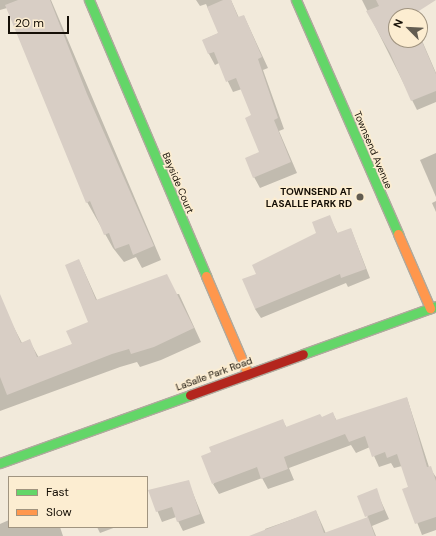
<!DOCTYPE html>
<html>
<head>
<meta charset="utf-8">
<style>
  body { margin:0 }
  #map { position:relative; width:436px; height:536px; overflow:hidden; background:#f2eadb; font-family:"DM Sans",sans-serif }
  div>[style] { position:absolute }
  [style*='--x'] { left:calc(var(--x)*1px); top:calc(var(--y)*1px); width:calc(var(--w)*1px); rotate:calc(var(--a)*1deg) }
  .shadow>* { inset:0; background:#0003 }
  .building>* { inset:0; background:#d8cec5 }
  .roads { filter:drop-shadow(1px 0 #afa99d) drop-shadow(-1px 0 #afa99d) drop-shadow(0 1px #afa99d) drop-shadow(0 -1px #afa99d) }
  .fast>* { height:9px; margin:-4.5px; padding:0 4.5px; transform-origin:4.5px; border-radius:4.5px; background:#63d668 }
  .slow>* { height:9px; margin:-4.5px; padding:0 4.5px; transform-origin:4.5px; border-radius:4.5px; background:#ff974d }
  .jam>* { height:9px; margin:-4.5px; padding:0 4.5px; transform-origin:4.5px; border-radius:4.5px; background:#b3261e }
  .dots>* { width:11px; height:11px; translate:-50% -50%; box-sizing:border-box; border:2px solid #fcedd1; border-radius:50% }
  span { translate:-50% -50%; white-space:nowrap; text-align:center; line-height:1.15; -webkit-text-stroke:3.5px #fcedd1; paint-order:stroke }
  .street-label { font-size:10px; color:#150f06 }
  .poi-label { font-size:10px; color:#150f06; font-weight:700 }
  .right { translate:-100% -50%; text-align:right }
  .legend { position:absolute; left:8px; top:476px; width:140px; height:52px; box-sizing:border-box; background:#fcedd1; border:1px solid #a09480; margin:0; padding:5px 7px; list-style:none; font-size:12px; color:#150f06 }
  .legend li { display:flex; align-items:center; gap:8px; height:20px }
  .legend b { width:20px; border:1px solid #a09480 }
  .north { position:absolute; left:388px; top:8px; width:40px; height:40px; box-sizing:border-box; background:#fcedd1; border:1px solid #a09480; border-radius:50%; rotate:294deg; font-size:11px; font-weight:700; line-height:16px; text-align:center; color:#150f06 }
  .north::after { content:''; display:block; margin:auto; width:14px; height:18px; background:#625c51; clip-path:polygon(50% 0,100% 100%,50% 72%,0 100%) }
  .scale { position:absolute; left:8px; top:16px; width:61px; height:18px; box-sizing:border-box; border:2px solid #150f06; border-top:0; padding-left:5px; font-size:12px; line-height:14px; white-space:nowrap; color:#150f06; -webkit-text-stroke:3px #fcedd1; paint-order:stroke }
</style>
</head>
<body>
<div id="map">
  <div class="shadow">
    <div style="clip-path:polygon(0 0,51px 0,161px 260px,142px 268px,136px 257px,124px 262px,113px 248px,87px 202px,7px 8px,0 10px)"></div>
    <div style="clip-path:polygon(196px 0,231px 0,239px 18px,244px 16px,268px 68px,263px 70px,284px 129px,279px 131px,297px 173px,260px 188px,254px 177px,261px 152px,253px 116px,242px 89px,233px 92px,219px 63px,215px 65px,209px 54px,203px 40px,219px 33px,206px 4px,200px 6px)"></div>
    <div style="clip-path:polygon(362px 0,413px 0,420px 16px,396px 16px,396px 40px,420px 40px,420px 36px,436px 73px,436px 102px,417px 110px)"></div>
    <div style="clip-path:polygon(436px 153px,436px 197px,420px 160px)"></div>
    <div style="clip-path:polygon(436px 201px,436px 212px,432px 203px)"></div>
    <div style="clip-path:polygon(329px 216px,338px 234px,351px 229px,370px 278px,348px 287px,346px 283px,261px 318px,255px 309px,257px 274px,318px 234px)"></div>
    <div style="clip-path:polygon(79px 260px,97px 300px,179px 294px,201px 342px,161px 360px,140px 367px,137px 362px,120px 367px,0 411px,0 325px,10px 320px,22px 343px,29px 340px,39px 358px,73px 344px,90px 322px)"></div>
    <div style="clip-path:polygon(407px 398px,429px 467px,436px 477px,436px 530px,422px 535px,404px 489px,409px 487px,402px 466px,394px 468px,391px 463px,379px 467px,370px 447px,356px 453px,351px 445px,289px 468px,294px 480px,268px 489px,262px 478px,219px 494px,213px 484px,282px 420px,287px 428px,333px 414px,337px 421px)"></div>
    <div style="clip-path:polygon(188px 481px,205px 523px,183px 531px,176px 517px,162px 522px,149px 491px)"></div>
    <div style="clip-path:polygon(376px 490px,389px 519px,372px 526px,376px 536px,340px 536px,367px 518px)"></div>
    <div style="clip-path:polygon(316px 511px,327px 536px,267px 536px,265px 529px)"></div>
    <div style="clip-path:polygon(9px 520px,9px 527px,60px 527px,63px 536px,0 536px,0 524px)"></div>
    <div style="clip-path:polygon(97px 527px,116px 527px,100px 533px)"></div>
  </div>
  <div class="building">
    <div style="clip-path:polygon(18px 0,50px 0,87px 94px,154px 246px,133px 255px,129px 244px,115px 249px,109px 233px,104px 235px,90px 201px,86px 203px,5px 5px)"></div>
    <div style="clip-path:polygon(223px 0,231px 0,238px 17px,244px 15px,262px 57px,258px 59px,278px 118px,274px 120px,291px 162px,253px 178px,245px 158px,259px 152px,245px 118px,251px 115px,236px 78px,226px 82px,214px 52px,208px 54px,202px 40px,218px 33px,207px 7px)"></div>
    <div style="clip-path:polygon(376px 0,436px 0,411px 16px,396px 16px,396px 40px,420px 40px,420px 37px,436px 74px,436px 91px,411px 101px,390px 53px,366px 11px,379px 6px)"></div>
    <div style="clip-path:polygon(330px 215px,337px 233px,351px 228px,366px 269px,341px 278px,340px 274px,255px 309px,242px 279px,256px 274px,252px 265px,316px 233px,312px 222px)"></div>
    <div style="clip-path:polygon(79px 259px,96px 300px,167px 274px,194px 328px,154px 347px,131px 354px,129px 349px,112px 354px,7px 395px,0 377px,0 294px,21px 343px,30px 339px,37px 357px,72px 344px,66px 331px,88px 322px,65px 265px)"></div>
    <div style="clip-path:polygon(407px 397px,427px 467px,431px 466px,436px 481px,436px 517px,415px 524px,402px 489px,408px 487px,397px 454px,387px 458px,385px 452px,372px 457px,365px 436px,349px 442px,345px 434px,284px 457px,288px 469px,261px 479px,257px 467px,212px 484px,201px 456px,211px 452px,209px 447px,283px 419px,286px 427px,320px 414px,322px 417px,333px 412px,336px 420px)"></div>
    <div style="clip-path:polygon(189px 480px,200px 514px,177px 522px,172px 507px,156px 512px,148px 490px)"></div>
    <div style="clip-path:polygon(377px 488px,384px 510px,365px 517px,357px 496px)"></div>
    <div style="clip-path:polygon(316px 510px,324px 533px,368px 517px,375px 536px,249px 536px)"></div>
  </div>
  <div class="roads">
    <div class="fast">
      <div style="--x:89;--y:0;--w:300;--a:67"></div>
      <div style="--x:296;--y:0;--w:255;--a:66.4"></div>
      <div style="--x:303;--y:354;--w:141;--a:-19.8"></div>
      <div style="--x:0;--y:463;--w:202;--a:-19.7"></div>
    </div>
    <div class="slow">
      <div style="--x:398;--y:234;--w:81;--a:66.6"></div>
      <div style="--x:206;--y:276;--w:107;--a:66.8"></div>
    </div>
    <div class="jam">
      <div style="--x:190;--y:395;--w:120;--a:-19.9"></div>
    </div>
  </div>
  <div class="dots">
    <div style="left:360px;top:197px;background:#625c51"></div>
  </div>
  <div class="street-label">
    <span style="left:373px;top:150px;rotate:67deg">Townsend Avenue</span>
    <span style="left:178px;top:183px;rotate:67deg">Bayside Court</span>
    <span style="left:214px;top:374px;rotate:-20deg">LaSalle Park Road</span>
  </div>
  <div class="poi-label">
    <span class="right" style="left:352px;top:197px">TOWNSEND AT<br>LASALLE PARK RD</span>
  </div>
  <ul class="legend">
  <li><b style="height:5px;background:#63d668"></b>Fast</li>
  <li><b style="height:5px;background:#ff974d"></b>Slow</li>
  </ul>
  <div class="north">N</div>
  <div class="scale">20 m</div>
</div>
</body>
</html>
